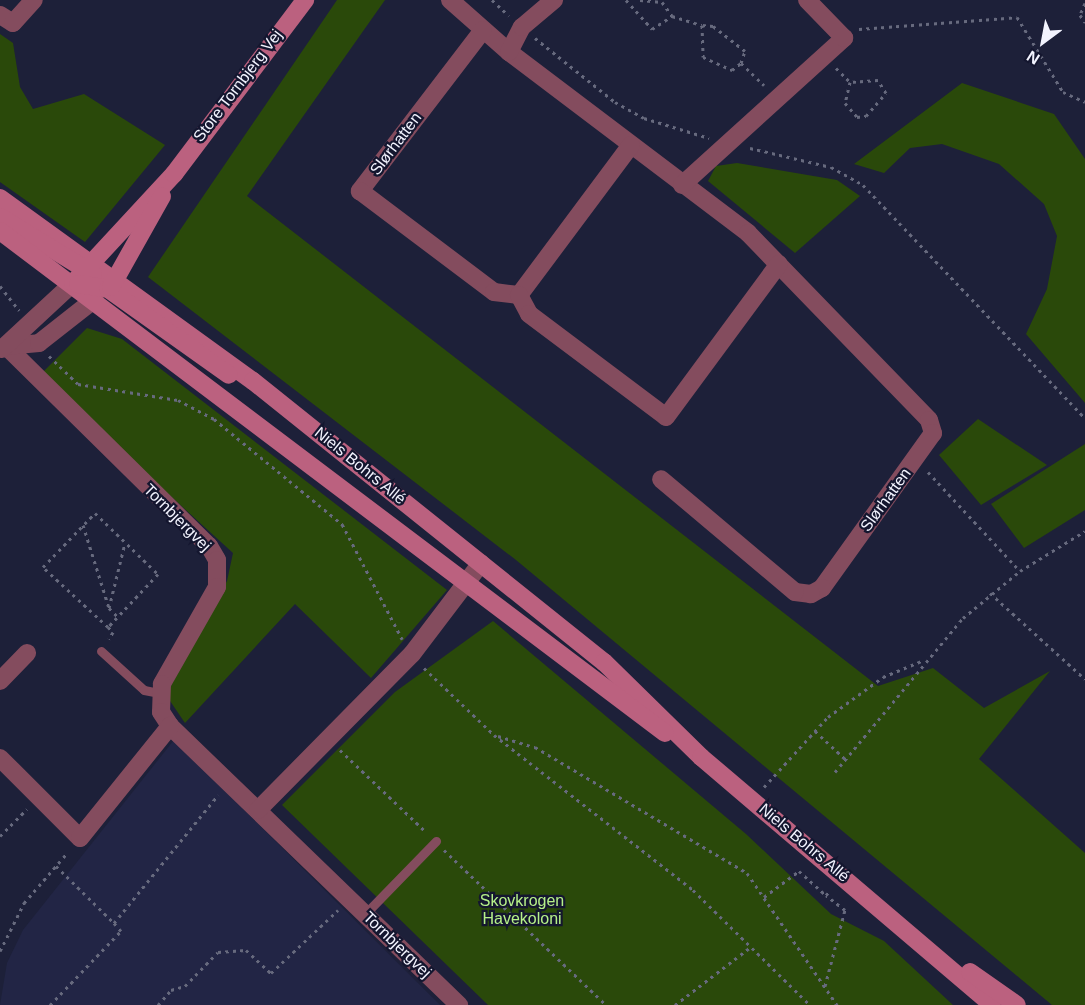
<!DOCTYPE html>
<html>
<head>
<meta charset="utf-8">
<style>
  body { margin:0 }
  #map { position:relative; width:1085px; height:1005px; overflow:hidden; background:#1d2039; font-family:Arial,sans-serif }
  div>[style] { position:absolute }
  [style*='--x'] { left:calc(var(--x)*1px); top:calc(var(--y)*1px); width:calc(var(--w)*1px); rotate:calc(var(--a)*1deg) }
  .built>* { inset:0; background:#222545 }
  .green>* { inset:0; background:#2a490a }
  .path>* { height:3px; margin-top:-1.5px; transform-origin:0; background:repeating-linear-gradient(90deg,#676a7e 0 3px,transparent 0 7.5px) }
  .lane>* { height:9px; margin:-4.5px; padding:0 4.5px; transform-origin:4.5px; border-radius:4.5px; background:#844c5e }
  .street>* { height:18px; margin:-9px; padding:0 9px; transform-origin:9px; border-radius:9px; background:#844c5e }
  .secondary>* { height:18px; margin:-9px; padding:0 9px; transform-origin:9px; border-radius:9px; background:#bb617f }
  span { translate:-50% -50%; white-space:nowrap; text-align:center; line-height:1.15; -webkit-text-stroke:4.5px #14162f; paint-order:stroke }
  .street-label { font-size:16px; color:#f2f3fe }
  .park-label { font-size:16px; color:#b6f189 }
  .north { position:absolute; left:1013px; top:12px; width:60px; height:60px; -webkit-text-stroke:4px #14162f; paint-order:stroke; rotate:212deg; font-size:16px; font-weight:700; line-height:24px; text-align:center; color:#f2f3fe }
  .north::after { content:''; display:block; margin:auto; width:21px; height:27px; background:#f2f3fe; clip-path:polygon(50% 0,100% 100%,50% 72%,0 100%) }
</style>
</head>
<body>
<div id="map">
  <div class="built">
    <div style="clip-path:polygon(174px 740px,440px 1005px,0 1005px,7px 963px,23px 930px)"></div>
  </div>
  <div class="green">
    <div style="clip-path:polygon(337px 0,385px 0,247px 196px,878px 686px,933px 668px,984px 708px,1050px 671px,979px 759px,1085px 853px,1085px 1005px,1052px 1005px,516px 560px,148px 277px)"></div>
    <div style="clip-path:polygon(0 34px,13px 43px,20px 87px,33px 109px,84px 94px,165px 145px,85px 242px,0 182px)"></div>
    <div style="clip-path:polygon(962px 83px,1054px 114px,1085px 159px,1085px 403px,1026px 334px,1047px 289px,1057px 236px,1044px 204px,999px 164px,942px 144px,910px 148px,884px 173px,854px 164px)"></div>
    <div style="clip-path:polygon(737px 163px,837px 180px,860px 196px,795px 253px,708px 181px,716px 166px)"></div>
    <div style="clip-path:polygon(87px 328px,122px 339px,447px 590px,371px 678px,295px 604px,185px 723px,166px 695px,227px 581px,233px 553px,39px 376px)"></div>
    <div style="clip-path:polygon(978px 419px,1047px 465px,981px 505px,939px 455px)"></div>
    <div style="clip-path:polygon(1085px 444px,1085px 510px,1024px 548px,991px 504px)"></div>
    <div style="clip-path:polygon(493px 621px,746px 834px,831px 914px,884px 941px,953px 1005px,488px 1005px,282px 805px,395px 692px)"></div>
  </div>
  <div class="path">
    <div style="--x:492;--y:0;--w:23;--a:43"></div>
    <div style="--x:626;--y:0;--w:39;--a:48"></div>
    <div style="--x:652;--y:29;--w:24;--a:-33"></div>
    <div style="--x:640;--y:0;--w:22;--a:5"></div>
    <div style="--x:662;--y:2;--w:17;--a:54"></div>
    <div style="--x:672;--y:16;--w:31;--a:17"></div>
    <div style="--x:1085;--y:3;--w:13;--a:113"></div>
    <div style="--x:1080;--y:15;--w:9;--a:54"></div>
    <div style="--x:859;--y:29;--w:158;--a:-4.3"></div>
    <div style="--x:1017;--y:17;--w:88;--a:58.5"></div>
    <div style="--x:1063;--y:92;--w:24;--a:24"></div>
    <div style="--x:535;--y:38;--w:102;--a:38.7"></div>
    <div style="--x:615;--y:102;--w:33;--a:29"></div>
    <div style="--x:644;--y:118;--w:68;--a:17.1"></div>
    <div style="--x:741;--y:63;--w:13;--a:-72"></div>
    <div style="--x:745;--y:51;--w:41;--a:-142"></div>
    <div style="--x:713;--y:26;--w:11;--a:-175"></div>
    <div style="--x:702;--y:25;--w:32;--a:88"></div>
    <div style="--x:703;--y:57;--w:32;--a:24"></div>
    <div style="--x:732;--y:70;--w:11;--a:-38"></div>
    <div style="--x:741;--y:63;--w:32;--a:44"></div>
    <div style="--x:836;--y:68;--w:20;--a:45"></div>
    <div style="--x:850;--y:82;--w:22;--a:103"></div>
    <div style="--x:845;--y:103;--w:18;--a:49"></div>
    <div style="--x:857;--y:117;--w:9;--a:-6"></div>
    <div style="--x:866;--y:116;--w:30;--a:-49"></div>
    <div style="--x:886;--y:93;--w:15;--a:-122"></div>
    <div style="--x:878;--y:80;--w:28;--a:176"></div>
    <div style="--x:750;--y:148;--w:83;--a:13.2"></div>
    <div style="--x:831;--y:167;--w:37;--a:29"></div>
    <div style="--x:863;--y:185;--w:322;--a:46.4"></div>
    <div style="--x:0;--y:286;--w:31;--a:52"></div>
    <div style="--x:49;--y:356;--w:40;--a:44"></div>
    <div style="--x:78;--y:384;--w:101;--a:9.1"></div>
    <div style="--x:178;--y:400;--w:41;--a:27.8"></div>
    <div style="--x:214;--y:419;--w:166;--a:39.4"></div>
    <div style="--x:342;--y:524;--w:130;--a:62.4"></div>
    <div style="--x:928;--y:472;--w:134;--a:47.1"></div>
    <div style="--x:83;--y:525;--w:87;--a:72.6"></div>
    <div style="--x:109;--y:608;--w:13;--a:45"></div>
    <div style="--x:990;--y:593;--w:128;--a:42.2"></div>
    <div style="--x:109;--y:608;--w:67;--a:-76.2"></div>
    <div style="--x:108;--y:627;--w:88;--a:-137.3"></div>
    <div style="--x:43;--y:567;--w:75;--a:-46.1"></div>
    <div style="--x:95;--y:513;--w:88;--a:44.1"></div>
    <div style="--x:158;--y:574;--w:73;--a:133.3"></div>
    <div style="--x:108;--y:627;--w:7;--a:45"></div>
    <div style="--x:113;--y:632;--w:8;--a:120"></div>
    <div style="--x:424;--y:668;--w:97;--a:43.7"></div>
    <div style="--x:494;--y:735;--w:252;--a:37.9"></div>
    <div style="--x:693;--y:890;--w:164;--a:44.5"></div>
    <div style="--x:815;--y:731;--w:41;--a:43"></div>
    <div style="--x:498;--y:736;--w:39;--a:17"></div>
    <div style="--x:535;--y:747;--w:247;--a:30.7"></div>
    <div style="--x:747;--y:873;--w:160;--a:55.7"></div>
    <div style="--x:340;--y:750;--w:119;--a:43.6"></div>
    <div style="--x:835;--y:772;--w:200;--a:-50.3"></div>
    <div style="--x:963;--y:618;--w:74;--a:-39.5"></div>
    <div style="--x:1020;--y:571;--w:76;--a:-31.6"></div>
    <div style="--x:764;--y:787;--w:95;--a:-47.6"></div>
    <div style="--x:828;--y:717;--w:68;--a:-36"></div>
    <div style="--x:883;--y:677;--w:44;--a:-22.5"></div>
    <div style="--x:0;--y:836;--w:38;--a:-45"></div>
    <div style="--x:444;--y:850;--w:224;--a:43.7"></div>
    <div style="--x:56;--y:866;--w:81;--a:44.5"></div>
    <div style="--x:764;--y:897;--w:44;--a:-36.6"></div>
    <div style="--x:799;--y:871;--w:36;--a:42"></div>
    <div style="--x:826;--y:895;--w:6;--a:-45"></div>
    <div style="--x:0;--y:951;--w:54;--a:-63.4"></div>
    <div style="--x:24;--y:903;--w:67;--a:-49.2"></div>
    <div style="--x:825;--y:986;--w:79;--a:-75.3"></div>
    <div style="--x:845;--y:910;--w:24;--a:-142"></div>
    <div style="--x:50;--y:1005;--w:103;--a:-46.2"></div>
    <div style="--x:121;--y:931;--w:11;--a:-131"></div>
    <div style="--x:114;--y:923;--w:165;--a:-50.9"></div>
    <div style="--x:158;--y:1005;--w:20;--a:-49"></div>
    <div style="--x:171;--y:990;--w:15;--a:-16"></div>
    <div style="--x:185;--y:986;--w:47;--a:-45.9"></div>
    <div style="--x:218;--y:952;--w:28;--a:-4"></div>
    <div style="--x:246;--y:950;--w:34;--a:43"></div>
    <div style="--x:271;--y:973;--w:92;--a:-43.2"></div>
    <div style="--x:675;--y:1005;--w:97;--a:-37.5"></div>
  </div>
  <div class="lane">
    <div style="--x:101;--y:651;--w:58;--a:42.2"></div>
    <div style="--x:144;--y:690;--w:16;--a:11"></div>
    <div style="--x:365;--y:914;--w:102;--a:-45.8"></div>
  </div>
  <div class="street">
    <div style="--x:450;--y:0;--w:79;--a:41.4"></div>
    <div style="--x:509;--y:52;--w:300;--a:37.1"></div>
    <div style="--x:748;--y:233;--w:260;--a:45.9"></div>
    <div style="--x:929;--y:420;--w:14;--a:73"></div>
    <div style="--x:933;--y:433;--w:191;--a:125.6"></div>
    <div style="--x:822;--y:588;--w:13;--a:151"></div>
    <div style="--x:811;--y:594;--w:16;--a:-173"></div>
    <div style="--x:795;--y:592;--w:175;--a:-139.9"></div>
    <div style="--x:0;--y:15;--w:15;--a:32"></div>
    <div style="--x:13;--y:23;--w:31;--a:-48"></div>
    <div style="--x:483;--y:30;--w:203;--a:127.4"></div>
    <div style="--x:360;--y:191;--w:168;--a:37"></div>
    <div style="--x:494;--y:292;--w:25;--a:7"></div>
    <div style="--x:509;--y:52;--w:28;--a:-63"></div>
    <div style="--x:522;--y:27;--w:42;--a:-40.2"></div>
    <div style="--x:631;--y:145;--w:187;--a:126.7"></div>
    <div style="--x:519;--y:295;--w:21;--a:62"></div>
    <div style="--x:529;--y:314;--w:171;--a:36.9"></div>
    <div style="--x:666;--y:417;--w:190;--a:-53.6"></div>
    <div style="--x:682;--y:185;--w:219;--a:-42.2"></div>
    <div style="--x:844;--y:38;--w:53;--a:-134.2"></div>
    <div style="--x:6;--y:346;--w:285;--a:44.6"></div>
    <div style="--x:209;--y:546;--w:16;--a:60"></div>
    <div style="--x:217;--y:560;--w:27;--a:90"></div>
    <div style="--x:217;--y:587;--w:112;--a:119.6"></div>
    <div style="--x:162;--y:684;--w:28;--a:92"></div>
    <div style="--x:161;--y:712;--w:17;--a:57"></div>
    <div style="--x:170;--y:726;--w:402;--a:44"></div>
    <div style="--x:6;--y:346;--w:33;--a:-5"></div>
    <div style="--x:39;--y:343;--w:71;--a:-38.2"></div>
    <div style="--x:2;--y:349;--w:97;--a:-42.9"></div>
    <div style="--x:0;--y:681;--w:39;--a:-46"></div>
    <div style="--x:0;--y:758;--w:113;--a:45"></div>
    <div style="--x:80;--y:838;--w:144;--a:-51.2"></div>
    <div style="--x:258;--y:810;--w:219;--a:-45.4"></div>
    <div style="--x:412;--y:654;--w:114;--a:-52.8"></div>
  </div>
  <div class="secondary">
    <div style="--x:0;--y:198;--w:312;--a:35.9"></div>
    <div style="--x:253;--y:381;--w:450;--a:38.7"></div>
    <div style="--x:604;--y:662;--w:136;--a:44.4"></div>
    <div style="--x:701;--y:757;--w:382;--a:40.4"></div>
    <div style="--x:0;--y:217;--w:109;--a:31.5"></div>
    <div style="--x:0;--y:231;--w:833;--a:37.05"></div>
    <div style="--x:73;--y:283;--w:149;--a:-47.2"></div>
    <div style="--x:174;--y:174;--w:218;--a:-53"></div>
    <div style="--x:78;--y:284;--w:30;--a:9"></div>
    <div style="--x:108;--y:289;--w:148;--a:35.4"></div>
    <div style="--x:111;--y:287;--w:104;--a:-60.7"></div>
    <div style="--x:970;--y:972;--w:57;--a:35.1"></div>
  </div>
  <div class="street-label">
    <span style="left:238px;top:86px;rotate:-53deg">Store Tornbjerg Vej</span>
    <span style="left:396px;top:144px;rotate:-53deg">Slørhatten</span>
    <span style="left:360px;top:466px;rotate:39deg">Niels Bohrs Allé</span>
    <span style="left:886px;top:500px;rotate:-54deg">Slørhatten</span>
    <span style="left:177px;top:518px;rotate:45deg">Tornbjergvej</span>
    <span style="left:804px;top:843px;rotate:40deg">Niels Bohrs Allé</span>
    <span style="left:397px;top:945px;rotate:44deg">Tornbjergvej</span>
  </div>
  <div class="park-label">
    <span style="left:522px;top:910px">Skovkrogen<br>Havekoloni</span>
  </div>
  <div class="north">N</div>
</div>
</body>
</html>
